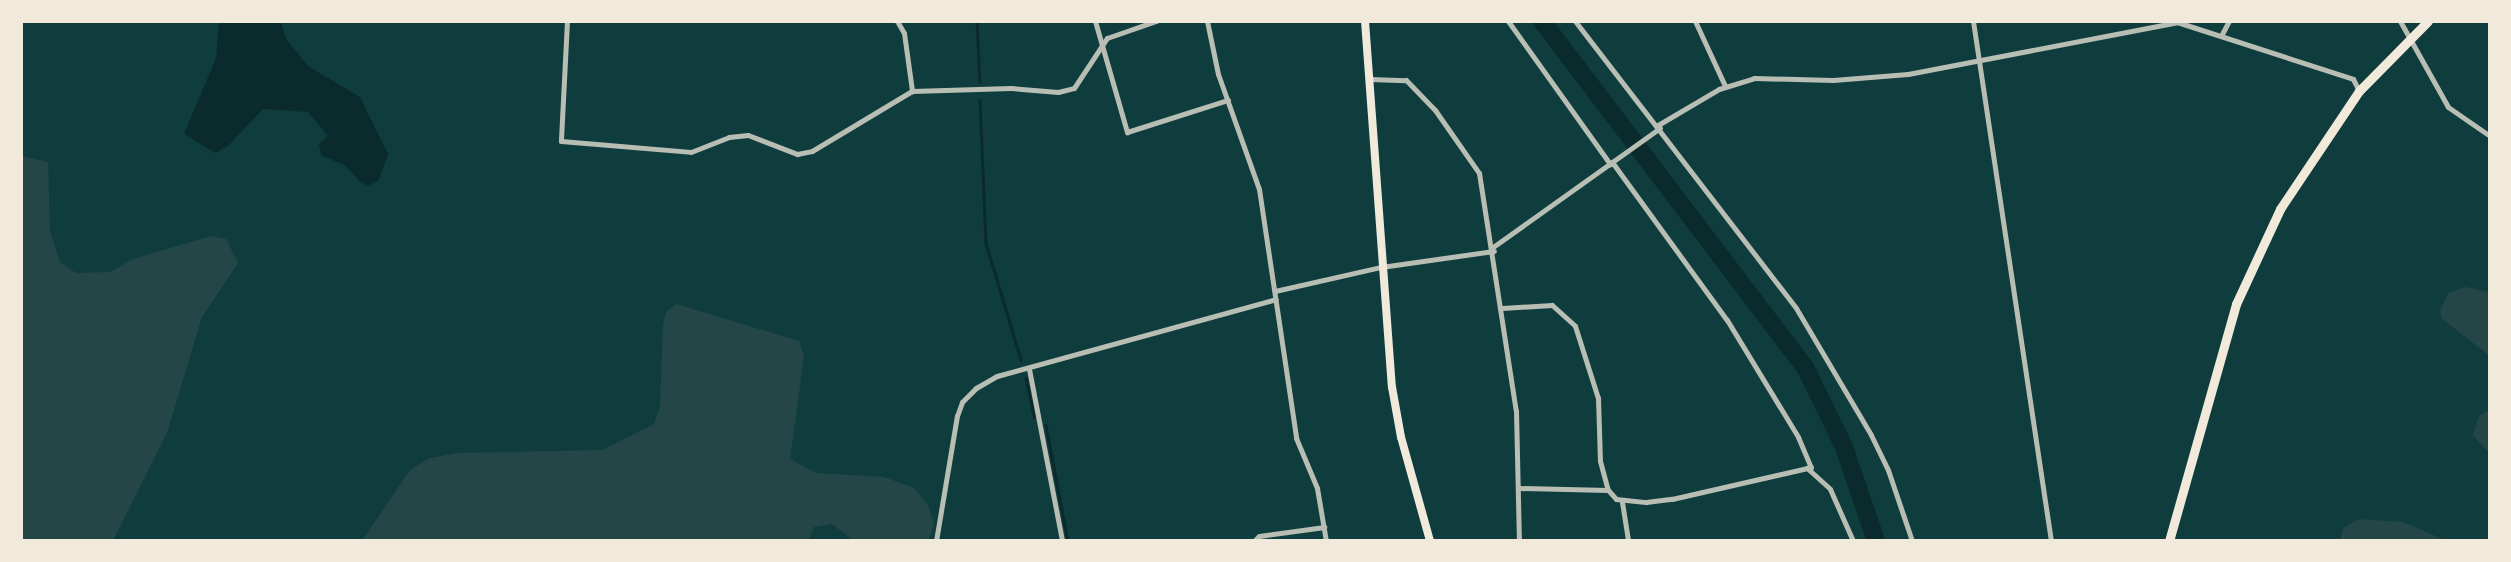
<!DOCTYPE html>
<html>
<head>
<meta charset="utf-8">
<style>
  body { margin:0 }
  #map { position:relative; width:2511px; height:562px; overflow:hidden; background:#0f3d3e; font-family:"Work Sans",sans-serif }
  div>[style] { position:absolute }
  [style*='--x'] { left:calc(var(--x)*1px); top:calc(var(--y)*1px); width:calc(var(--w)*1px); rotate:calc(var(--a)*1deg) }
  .green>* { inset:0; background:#244646 }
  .water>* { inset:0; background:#0a2a2b }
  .stream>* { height:2.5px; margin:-1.25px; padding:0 1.25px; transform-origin:1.25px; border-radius:1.25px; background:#0a2a2b }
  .river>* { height:18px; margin:-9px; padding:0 9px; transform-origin:9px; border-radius:9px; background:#0a2a2b }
  .minor>* { height:5px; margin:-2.5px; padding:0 2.5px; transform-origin:2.5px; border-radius:2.5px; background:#b8beb3 }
  .secondary>* { height:8px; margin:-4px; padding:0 4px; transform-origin:4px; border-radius:4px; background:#f1e9da }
  .primary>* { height:9px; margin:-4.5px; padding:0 4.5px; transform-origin:4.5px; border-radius:4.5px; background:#f1e9da }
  span { translate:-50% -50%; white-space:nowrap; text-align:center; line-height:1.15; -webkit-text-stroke:5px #f1e9da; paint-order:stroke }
  .frame { position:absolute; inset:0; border:23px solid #f1e9da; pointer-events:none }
</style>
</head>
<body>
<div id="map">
  <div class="green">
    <div style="clip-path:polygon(21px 156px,48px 162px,50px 231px,60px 262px,76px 273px,110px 272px,133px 259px,211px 236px,226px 239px,238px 263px,202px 317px,167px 433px,113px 541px,21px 541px)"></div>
    <div style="clip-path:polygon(2465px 287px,2490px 292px,2490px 356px,2442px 319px,2440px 311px,2448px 293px)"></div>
    <div style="clip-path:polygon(676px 304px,799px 341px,804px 356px,790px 459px,816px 473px,884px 477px,914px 488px,928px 505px,934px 525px,928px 541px,854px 541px,832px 524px,814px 527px,808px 541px,362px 541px,410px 470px,430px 458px,458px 453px,602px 450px,654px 424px,660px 407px,663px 324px,666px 312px)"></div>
    <div style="clip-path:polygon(2490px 409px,2490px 454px,2473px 435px,2479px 416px)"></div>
    <div style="clip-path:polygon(2359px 519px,2403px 522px,2447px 541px,2340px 541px,2343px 528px)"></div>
  </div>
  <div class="water">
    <div style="clip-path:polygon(219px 21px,281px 21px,286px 39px,308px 66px,360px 97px,388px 154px,379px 180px,368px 186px,360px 182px,346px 166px,321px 155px,319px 144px,328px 136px,308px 112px,263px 109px,228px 146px,215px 153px,184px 134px,216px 58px)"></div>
  </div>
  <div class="stream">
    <div style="--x:977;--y:21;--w:61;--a:87.2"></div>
    <div style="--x:980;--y:100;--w:143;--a:87.6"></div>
    <div style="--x:986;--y:243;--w:122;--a:73.3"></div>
    <div style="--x:1026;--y:378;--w:40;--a:78"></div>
    <div style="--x:1046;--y:425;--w:118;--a:79.3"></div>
  </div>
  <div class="river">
    <div style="--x:1542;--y:21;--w:435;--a:52.8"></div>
    <div style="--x:1805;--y:367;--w:89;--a:64"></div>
    <div style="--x:1844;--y:447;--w:99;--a:71.2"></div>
  </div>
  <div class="minor">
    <div style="--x:567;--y:21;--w:120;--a:92.9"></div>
    <div style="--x:561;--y:141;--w:130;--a:4.8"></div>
    <div style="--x:691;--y:152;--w:41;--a:-21.5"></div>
    <div style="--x:729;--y:137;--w:19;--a:-6"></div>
    <div style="--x:748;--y:135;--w:53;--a:21.2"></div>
    <div style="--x:797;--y:154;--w:15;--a:-11"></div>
    <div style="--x:812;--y:151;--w:117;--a:-31"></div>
    <div style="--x:912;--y:91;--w:99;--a:-1.7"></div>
    <div style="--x:1011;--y:88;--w:47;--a:4.9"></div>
    <div style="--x:1058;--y:92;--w:16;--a:-14"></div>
    <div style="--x:1074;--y:88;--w:60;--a:-56.6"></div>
    <div style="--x:1107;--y:38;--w:52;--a:-19.1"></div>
    <div style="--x:897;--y:21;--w:14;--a:60"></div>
    <div style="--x:904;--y:33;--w:59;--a:82.1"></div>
    <div style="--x:1095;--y:21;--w:116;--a:73.9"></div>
    <div style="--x:1127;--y:132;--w:106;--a:-17.6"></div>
    <div style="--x:1207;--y:21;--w:54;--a:78.3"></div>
    <div style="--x:1218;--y:74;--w:122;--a:70.4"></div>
    <div style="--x:1259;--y:189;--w:252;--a:81.5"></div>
    <div style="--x:1296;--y:438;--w:54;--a:67.2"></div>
    <div style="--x:1317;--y:488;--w:54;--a:80.4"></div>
    <div style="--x:1508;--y:21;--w:176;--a:54.5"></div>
    <div style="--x:1575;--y:21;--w:362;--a:52.4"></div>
    <div style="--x:1796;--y:308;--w:147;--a:59.4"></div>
    <div style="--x:1871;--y:435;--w:39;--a:64"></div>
    <div style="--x:1888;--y:470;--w:75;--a:71.3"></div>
    <div style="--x:1695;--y:21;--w:72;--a:65.2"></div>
    <div style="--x:1973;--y:21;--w:526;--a:81.47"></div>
    <div style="--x:2400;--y:21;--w:98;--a:60.8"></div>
    <div style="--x:2448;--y:107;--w:51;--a:34.6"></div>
    <div style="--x:2222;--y:34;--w:15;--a:-62"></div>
    <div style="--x:1369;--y:79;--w:37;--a:2"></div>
    <div style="--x:1406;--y:80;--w:42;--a:46"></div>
    <div style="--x:1435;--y:110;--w:77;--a:55.1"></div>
    <div style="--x:1479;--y:173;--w:241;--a:81.2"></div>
    <div style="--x:1516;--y:411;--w:130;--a:88.7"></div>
    <div style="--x:1658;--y:125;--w:71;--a:-30.5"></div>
    <div style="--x:1719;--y:89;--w:37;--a:-17"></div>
    <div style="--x:1754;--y:78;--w:79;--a:1.5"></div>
    <div style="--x:1833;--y:80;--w:75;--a:-4.6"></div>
    <div style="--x:1908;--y:74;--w:274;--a:-10.9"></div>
    <div style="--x:2177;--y:22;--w:185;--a:17.9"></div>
    <div style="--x:2353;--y:79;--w:13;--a:63"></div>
    <div style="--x:1612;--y:162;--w:195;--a:54"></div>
    <div style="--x:1727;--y:320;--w:137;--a:58.7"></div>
    <div style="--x:1798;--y:437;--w:33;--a:67"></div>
    <div style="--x:1811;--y:467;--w:4;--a:166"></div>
    <div style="--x:1493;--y:247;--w:205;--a:-35.5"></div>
    <div style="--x:1275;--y:291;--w:109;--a:-12.8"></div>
    <div style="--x:1381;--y:267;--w:114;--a:-8.1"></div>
    <div style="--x:1502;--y:308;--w:50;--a:-3.4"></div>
    <div style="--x:1552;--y:305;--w:31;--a:42"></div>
    <div style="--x:1575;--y:326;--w:76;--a:72.3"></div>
    <div style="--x:1598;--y:398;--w:63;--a:88.2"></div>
    <div style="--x:1600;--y:461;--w:30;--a:75"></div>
    <div style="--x:1608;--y:490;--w:12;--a:48"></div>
    <div style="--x:1616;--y:499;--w:30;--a:6"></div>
    <div style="--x:1646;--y:502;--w:26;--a:-7"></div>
    <div style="--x:1672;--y:499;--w:139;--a:-12.9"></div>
    <div style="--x:1029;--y:369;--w:175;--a:79.1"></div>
    <div style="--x:1807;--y:468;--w:31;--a:42"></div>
    <div style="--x:1830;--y:489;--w:57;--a:66.1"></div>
    <div style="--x:1519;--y:488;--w:89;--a:1.3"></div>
    <div style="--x:1622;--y:502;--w:39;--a:81"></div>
    <div style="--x:936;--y:541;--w:127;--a:-80.5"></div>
    <div style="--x:957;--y:416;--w:15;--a:-70"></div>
    <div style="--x:962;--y:402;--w:20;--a:-45"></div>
    <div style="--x:976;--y:388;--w:24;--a:-30"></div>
    <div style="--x:997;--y:376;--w:289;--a:-15.4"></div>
    <div style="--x:1254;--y:541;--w:7;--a:-45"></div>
    <div style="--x:1259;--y:536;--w:66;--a:-7.9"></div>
  </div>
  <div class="secondary">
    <div style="--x:1365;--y:21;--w:367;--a:85.8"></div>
    <div style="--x:1392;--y:387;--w:51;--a:79.8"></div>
    <div style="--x:1401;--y:437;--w:108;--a:74.4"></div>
  </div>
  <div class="primary">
    <div style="--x:2169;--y:541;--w:246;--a:-74.2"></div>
    <div style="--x:2236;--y:304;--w:105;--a:-65.1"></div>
    <div style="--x:2280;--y:209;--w:142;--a:-56.2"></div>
    <div style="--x:2359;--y:91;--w:98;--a:-45.4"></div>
  </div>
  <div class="frame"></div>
</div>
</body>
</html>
